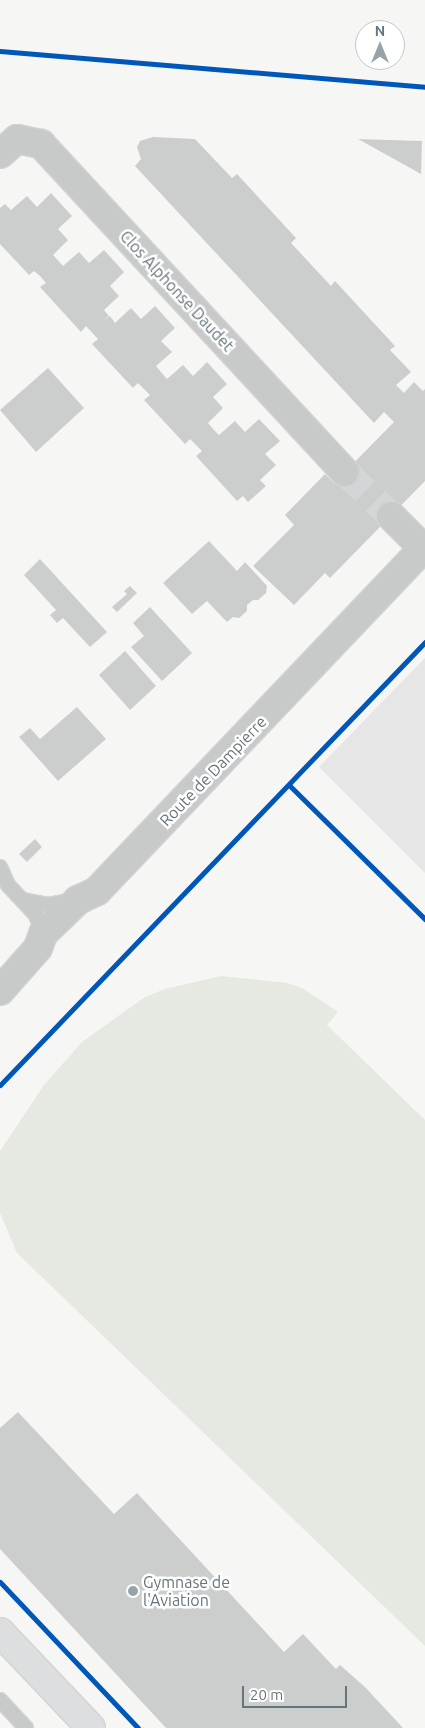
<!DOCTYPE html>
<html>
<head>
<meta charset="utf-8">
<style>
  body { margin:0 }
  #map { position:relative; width:425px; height:1728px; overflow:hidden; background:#f6f6f5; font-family:Ubuntu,sans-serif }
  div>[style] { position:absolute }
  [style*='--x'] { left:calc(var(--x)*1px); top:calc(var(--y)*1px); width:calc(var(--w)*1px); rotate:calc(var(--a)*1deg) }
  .built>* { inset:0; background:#e5e6e5 }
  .green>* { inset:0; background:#e6e8e2 }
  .building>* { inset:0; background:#cccece }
  .street-tunnel>* { height:28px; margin-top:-14px; transform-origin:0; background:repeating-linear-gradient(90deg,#d2d6d7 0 28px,transparent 0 42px) }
  .roads { filter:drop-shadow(1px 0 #d2d3d3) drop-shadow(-1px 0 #d2d3d3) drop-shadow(0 1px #d2d3d3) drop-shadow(0 -1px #d2d3d3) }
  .lane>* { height:14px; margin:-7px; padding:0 7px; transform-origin:7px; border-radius:7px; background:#c8caca }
  .street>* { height:28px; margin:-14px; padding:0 14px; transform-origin:14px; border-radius:14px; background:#c8caca }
  .primary>* { height:28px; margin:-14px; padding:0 14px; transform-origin:14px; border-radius:14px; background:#dddedf }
  .cycleway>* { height:5px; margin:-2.5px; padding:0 2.5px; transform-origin:2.5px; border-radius:2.5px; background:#0057b8 }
  .dots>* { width:14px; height:14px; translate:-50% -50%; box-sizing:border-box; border:2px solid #fff; border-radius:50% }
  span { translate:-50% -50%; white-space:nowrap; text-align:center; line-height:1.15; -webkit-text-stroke:5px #fff; paint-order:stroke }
  .street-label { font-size:16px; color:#64767d }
  .poi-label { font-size:16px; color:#64767d }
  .left { translate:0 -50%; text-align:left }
  .north { position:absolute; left:355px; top:20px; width:50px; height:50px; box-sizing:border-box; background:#fff; border:1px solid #c1c8cb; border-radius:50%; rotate:0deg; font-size:14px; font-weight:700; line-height:20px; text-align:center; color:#64767d }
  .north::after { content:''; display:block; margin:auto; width:18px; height:22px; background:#97a3a7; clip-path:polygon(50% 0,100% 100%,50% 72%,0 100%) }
  .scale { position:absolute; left:242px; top:1686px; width:105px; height:22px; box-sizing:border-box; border:2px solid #64767d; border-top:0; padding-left:6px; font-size:15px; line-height:18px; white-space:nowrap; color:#64767d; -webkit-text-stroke:4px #fff; paint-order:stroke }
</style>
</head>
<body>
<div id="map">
  <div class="built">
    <div style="clip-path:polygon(425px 658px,425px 873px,319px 767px)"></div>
  </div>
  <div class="green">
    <div style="clip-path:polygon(221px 976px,287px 983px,302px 988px,338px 1012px,327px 1025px,425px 1120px,425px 1646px,17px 1253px,0 1213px,0 1151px,44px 1085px,82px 1042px,145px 997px,165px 989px)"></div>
  </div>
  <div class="building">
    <div style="clip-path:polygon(153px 137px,195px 139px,232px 178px,237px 174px,296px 238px,291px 243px,331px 286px,335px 281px,395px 346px,390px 350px,411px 372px,396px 385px,404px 393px,414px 382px,423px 391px,425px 389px,425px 481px,330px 578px,325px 573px,294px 605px,253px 566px,294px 525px,285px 515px,325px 474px,334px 483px,394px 422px,384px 412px,374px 423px,135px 166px,141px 159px,137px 147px,140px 141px)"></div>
    <div style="clip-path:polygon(358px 139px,422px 141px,421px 174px)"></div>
    <div style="clip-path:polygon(51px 193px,72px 216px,58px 229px,68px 240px,53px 255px,63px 266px,79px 252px,89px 263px,104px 250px,124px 272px,110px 286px,119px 296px,104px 310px,109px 316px,102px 322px,110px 316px,115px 323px,131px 308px,141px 319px,155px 306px,175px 328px,161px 341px,172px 352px,156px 366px,161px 372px,167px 379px,183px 365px,193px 376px,207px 362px,227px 384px,213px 397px,223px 408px,208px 423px,213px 429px,219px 435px,235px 421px,245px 432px,259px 419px,280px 441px,265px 454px,276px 465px,260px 480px,266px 486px,248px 502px,243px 496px,237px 501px,196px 456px,202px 451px,190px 439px,185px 444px,144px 400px,150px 395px,138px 383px,133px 388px,92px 344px,98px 339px,86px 326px,81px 332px,40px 287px,46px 283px,40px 276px,34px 271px,29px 275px,0 244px,0 208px,5px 204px,11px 210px,27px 196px,37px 207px)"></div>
    <div style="clip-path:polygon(48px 368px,84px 408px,36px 452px,0 410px)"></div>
    <div style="clip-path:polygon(209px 541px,237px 571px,245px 562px,267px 586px,266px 593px,258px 600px,253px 600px,247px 605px,247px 611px,239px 618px,233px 617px,227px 622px,207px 601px,192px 614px,163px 583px)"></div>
    <div style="clip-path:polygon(40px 559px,107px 632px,90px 647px,63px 618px,57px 623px,50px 615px,56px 610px,24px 575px)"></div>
    <div style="clip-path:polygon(130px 586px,137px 593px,117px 612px,112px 607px,127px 594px,124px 591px)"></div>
    <div style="clip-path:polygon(150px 607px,192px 653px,162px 681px,131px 647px,144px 636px,133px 623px)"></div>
    <div style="clip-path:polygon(125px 651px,156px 686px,130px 710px,99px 675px)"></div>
    <div style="clip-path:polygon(77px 707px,106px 739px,58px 781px,19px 737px,30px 728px,40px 739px)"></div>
    <div style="clip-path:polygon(35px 839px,42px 847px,27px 862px,19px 854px)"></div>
    <div style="clip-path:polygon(18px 1412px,114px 1514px,137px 1493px,284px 1652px,303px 1634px,336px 1669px,340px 1665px,365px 1687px,403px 1728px,166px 1728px,0 1549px,0 1428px)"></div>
  </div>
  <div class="street-tunnel">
    <div style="--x:345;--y:472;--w:64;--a:43.7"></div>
  </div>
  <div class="roads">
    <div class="lane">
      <div style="--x:0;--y:867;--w:20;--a:66"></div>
      <div style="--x:8;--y:885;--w:41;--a:47"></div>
      <div style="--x:36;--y:915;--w:20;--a:70"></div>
      <div style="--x:23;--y:900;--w:25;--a:11"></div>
      <div style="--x:48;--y:905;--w:23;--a:-10"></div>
      <div style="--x:0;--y:1700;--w:38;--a:47"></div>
    </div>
    <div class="street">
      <div style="--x:0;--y:154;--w:23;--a:-41"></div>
      <div style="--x:17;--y:139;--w:25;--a:12"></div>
      <div style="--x:41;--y:144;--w:447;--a:47.2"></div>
      <div style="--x:391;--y:516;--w:45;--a:45"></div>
      <div style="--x:0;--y:991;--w:57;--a:-48.5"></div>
      <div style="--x:38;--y:948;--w:15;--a:-70"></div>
      <div style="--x:43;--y:934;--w:49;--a:-44.2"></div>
      <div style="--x:78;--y:900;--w:21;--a:-25"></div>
      <div style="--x:97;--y:891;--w:475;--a:-46.4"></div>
    </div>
    <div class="primary">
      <div style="--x:0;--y:1632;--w:132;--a:46.5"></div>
    </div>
  </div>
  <div class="cycleway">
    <div style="--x:0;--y:51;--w:427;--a:4.8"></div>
    <div style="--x:289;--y:785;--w:191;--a:44.6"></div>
    <div style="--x:0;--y:1085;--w:614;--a:-46.19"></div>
    <div style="--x:0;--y:1582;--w:201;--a:46.6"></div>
  </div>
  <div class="dots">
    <div style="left:133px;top:1591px;background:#97a3a7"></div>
  </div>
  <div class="street-label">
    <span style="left:177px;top:291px;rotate:47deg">Clos Alphonse Daudet</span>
    <span style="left:213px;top:771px;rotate:-46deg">Route de Dampierre</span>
  </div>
  <div class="poi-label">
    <span class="left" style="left:143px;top:1591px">Gymnase de<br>l'Aviation</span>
  </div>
  <div class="north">N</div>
  <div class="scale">20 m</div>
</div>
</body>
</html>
